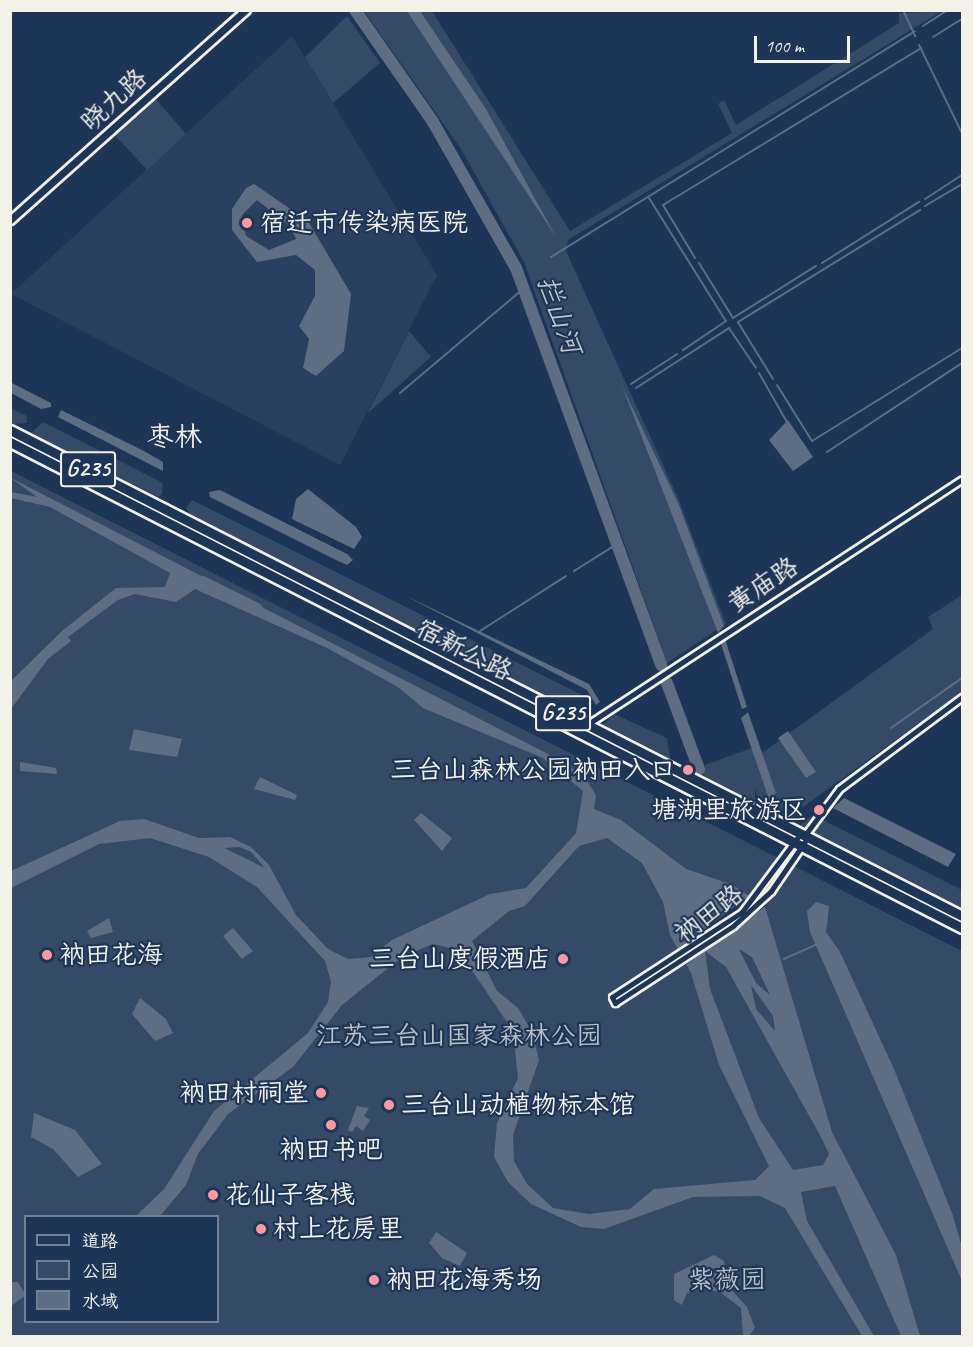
<!DOCTYPE html>
<html>
<head>
<meta charset="utf-8">
<style>
  body { margin:0 }
  #map { position:relative; width:973px; height:1347px; overflow:hidden; background:#1d3557; font-family:Caveat,"LXGW WenKai TC",sans-serif }
  div>[style] { position:absolute }
  [style*='--x'] { left:calc(var(--x)*1px); top:calc(var(--y)*1px); width:calc(var(--w)*1px); rotate:calc(var(--a)*1deg) }
  .built>* { inset:0; background:#2a4060 }
  .green>* { inset:0; background:#354a67 }
  .water>* { inset:0; background:#5e6d82 }
  .pier>* { inset:0; background:#1d3557 }
  .stream>* { height:2px; margin:-1px; padding:0 1px; transform-origin:1px; border-radius:1px; background:#5e6d82 }
  .river>* { height:12px; margin:-6px; padding:0 6px; transform-origin:6px; border-radius:6px; background:#5e6d82 }
  .roads { filter:drop-shadow(2px 0 #f4f1e8) drop-shadow(-2px 0 #f4f1e8) drop-shadow(0 2px #f4f1e8) drop-shadow(0 -2px #f4f1e8) }
  .street>* { height:5px; margin:-2.5px; padding:0 2.5px; transform-origin:2.5px; border-radius:2.5px; background:#1d3557 }
  .secondary>* { height:7px; margin:-3.5px; padding:0 3.5px; transform-origin:3.5px; border-radius:3.5px; background:#1d3557 }
  .highway>* { height:9px; margin:-4.5px; padding:0 4.5px; transform-origin:4.5px; border-radius:4.5px; background:#1d3557 }
  .dots>* { width:16px; height:16px; translate:-50% -50%; box-sizing:border-box; border:3px solid #1d3557; border-radius:50% }
  span { translate:-50% -50%; white-space:nowrap; text-align:center; line-height:1.15; -webkit-text-stroke:4.5px #1d3557; paint-order:stroke }
  .shield-label span { padding:2px 4px; background:#1d3557; border:2px solid; border-radius:4px; -webkit-text-stroke-width:0 }
  .shield-label { font-size:24px; color:#f4f1e8; font-weight:700 }
  .street-label { font-size:26px; color:#f4f1e8 }
  .poi-label { font-size:26px; color:#f4f1e8 }
  .left { translate:0 -50%; text-align:left }
  .right { translate:-100% -50%; text-align:right }
  .park-label { font-size:26px; color:#bbbfc1 }
  .water-label { font-size:27px; color:#c0c3c4; font-style:italic }
  .quarter-label { font-size:28px; color:#f4f1e8 }
  .frame { position:absolute; inset:0; border:12px solid #f4f1e8; pointer-events:none }
  .legend { position:absolute; left:24px; top:1215px; width:195px; height:108px; box-sizing:border-box; background:#1d3557; border:2px solid #738091; margin:0; padding:8px 10px; list-style:none; font-size:18px; color:#f4f1e8 }
  .legend li { display:flex; align-items:center; gap:12px; height:30px }
  .legend b { width:30px; border:2px solid #738091 }
  .scale { position:absolute; left:754px; top:36px; width:96px; height:27px; box-sizing:border-box; border:3px solid #f4f1e8; border-top:0; padding-left:8px; font-size:18px; line-height:21px; white-space:nowrap; color:#f4f1e8; -webkit-text-stroke:4px #1d3557; paint-order:stroke }
</style>
</head>
<body>
<div id="map">
  <div class="built">
    <div style="clip-path:polygon(292px 36px,437px 275px,340px 465px,11px 294px)"></div>
  </div>
  <div class="green">
    <div style="clip-path:polygon(364px 11px,432px 11px,570px 231px,732px 133px,718px 104px,724px 100px,736px 125px,899px 23px,899px 13px,942px 11px,568px 240px,566px 251px,678px 498px,726px 624px,667px 663px,524px 262px,461px 149px)"></div>
    <div style="clip-path:polygon(347px 16px,380px 63px,333px 103px,305px 57px)"></div>
    <div style="clip-path:polygon(155px 98px,186px 134px,147px 170px,114px 134px)"></div>
    <div style="clip-path:polygon(409px 331px,431px 357px,367px 414px)"></div>
    <div style="clip-path:polygon(10px 408px,27px 416px,27px 423px,11px 424px)"></div>
    <div style="clip-path:polygon(43px 422px,163px 483px,162px 494px,158px 497px,37px 437px,32px 432px)"></div>
    <div style="clip-path:polygon(evenodd,11px 471px,962px 951px,962px 1336px,11px 1336px,11px 471px,26px 1216px,218px 1216px,218px 1322px,26px 1322px,26px 1216px)"></div>
    <div style="clip-path:polygon(192px 500px,584px 696px,588px 709px,575px 713px,193px 518px,186px 508px)"></div>
    <div style="clip-path:polygon(962px 595px,962px 692px,803px 807px,799px 800px,779px 813px,760px 803px,755px 789px,755px 804px,703px 777px,705px 765px,752px 748px,769px 798px,776px 793px,762px 753px,933px 629px,928px 617px)"></div>
    <div style="clip-path:polygon(614px 714px,667px 738px,670px 759px,603px 725px)"></div>
    <div style="clip-path:polygon(813px 815px,962px 890px,962px 908px,800px 825px)"></div>
  </div>
  <div class="water">
    <div style="clip-path:polygon(407px 11px,420px 11px,486px 109px,556px 237px)"></div>
    <div style="clip-path:polygon(evenodd,254px 184px,308px 221px,351px 294px,344px 351px,316px 376px,303px 368px,309px 339px,299px 326px,315px 296px,315px 270px,296px 255px,257px 262px,232px 230px,232px 209px,246px 188px,254px 184px,257px 200px,290px 226px,296px 239px,269px 250px,246px 236px,242px 215px,257px 200px)"></div>
    <div style="clip-path:polygon(10px 382px,51px 403px,51px 407px,41px 409px,11px 393px)"></div>
    <div style="clip-path:polygon(622px 386px,679px 505px,724px 626px,718px 633px)"></div>
    <div style="clip-path:polygon(61px 410px,142px 450px,163px 462px,163px 471px,58px 417px)"></div>
    <div style="clip-path:polygon(788px 420px,813px 457px,793px 471px,769px 440px)"></div>
    <div style="clip-path:polygon(evenodd,11px 478px,546px 753px,583px 775px,596px 795px,594px 809px,621px 820px,686px 869px,733px 885px,765px 907px,832px 1132px,896px 1255px,920px 1336px,901px 1336px,835px 1186px,801px 1192px,807px 1221px,874px 1336px,862px 1336px,785px 1208px,760px 1196px,693px 1197px,604px 1229px,581px 1227px,531px 1204px,508px 1182px,494px 1157px,497px 1123px,518px 1078px,513px 1031px,458px 950px,433px 944px,402px 957px,342px 1005px,293px 1067px,228px 1114px,198px 1154px,186px 1185px,160px 1216px,136px 1216px,164px 1189px,214px 1111px,308px 1033px,328px 1002px,331px 982px,325px 961px,257px 887px,209px 857px,150px 838px,99px 844px,11px 888px,11px 871px,120px 821px,144px 819px,199px 838px,230px 837px,251px 847px,269px 865px,296px 915px,328px 949px,348px 959px,371px 957px,392px 940px,490px 894px,526px 888px,576px 833px,583px 791px,543px 758px,423px 708px,398px 687px,327px 648px,195px 589px,176px 602px,135px 594px,118px 600px,68px 637px,71px 641px,48px 659px,11px 709px,11px 681px,62px 631px,116px 588px,165px 587px,170px 573px,50px 507px,11px 498px,11px 492px,37px 497px,11px 478px,607px 838px,642px 863px,663px 902px,670px 935px,691px 973px,719px 1065px,769px 1166px,755px 1180px,654px 1189px,630px 1209px,589px 1214px,553px 1208px,527px 1184px,514px 1161px,513px 1135px,539px 1060px,532px 1032px,518px 1008px,497px 991px,472px 941px,509px 911px,525px 906px,579px 846px,607px 838px,11px 478px,240px 847px,251px 852px,265px 868px,224px 848px,240px 847px,11px 478px,739px 949px,752px 957px,770px 995px,756px 983px,739px 949px,11px 478px,705px 951px,726px 967px,821px 1137px,829px 1154px,823px 1165px,793px 1170px,759px 1118px,710px 989px,705px 951px,11px 478px,751px 985px,773px 1016px,775px 1031px,756px 1009px,751px 985px)"></div>
    <div style="clip-path:polygon(308px 489px,356px 527px,362px 537px,354px 549px,292px 519px,296px 499px)"></div>
    <div style="clip-path:polygon(220px 490px,347px 554px,353px 560px,347px 565px,336px 560px,210px 497px,209px 492px)"></div>
    <div style="clip-path:polygon(404px 595px,589px 684px,600px 702px,596px 705px,587px 690px)"></div>
    <div style="clip-path:polygon(725px 639px,747px 707px,742px 709px,721px 644px)"></div>
    <div style="clip-path:polygon(748px 712px,776px 793px,769px 799px,741px 718px)"></div>
    <div style="clip-path:polygon(134px 729px,182px 739px,177px 757px,129px 750px)"></div>
    <div style="clip-path:polygon(788px 731px,816px 772px,806px 778px,778px 738px)"></div>
    <div style="clip-path:polygon(20px 762px,56px 768px,57px 774px,20px 771px)"></div>
    <div style="clip-path:polygon(260px 777px,297px 795px,295px 800px,254px 789px)"></div>
    <div style="clip-path:polygon(844px 798px,956px 854px,948px 867px,833px 808px)"></div>
    <div style="clip-path:polygon(421px 813px,452px 838px,442px 851px,414px 820px)"></div>
    <div style="clip-path:polygon(816px 902px,829px 906px,826px 932px,840px 952px,894px 1069px,952px 1213px,962px 1247px,962px 1281px,810px 932px,807px 911px)"></div>
    <div style="clip-path:polygon(109px 918px,113px 932px,91px 938px,87px 931px)"></div>
    <div style="clip-path:polygon(233px 928px,253px 951px,242px 959px,223px 936px)"></div>
    <div style="clip-path:polygon(140px 998px,166px 1019px,173px 1033px,155px 1041px,132px 1014px)"></div>
    <div style="clip-path:polygon(357px 1106px,369px 1108px,364px 1116px,370px 1120px,363px 1131px,356px 1126px,352px 1132px,348px 1130px)"></div>
    <div style="clip-path:polygon(34px 1113px,75px 1130px,102px 1164px,78px 1177px,53px 1149px,31px 1137px)"></div>
    <div style="clip-path:polygon(436px 1232px,467px 1253px,460px 1266px,442px 1258px,429px 1243px)"></div>
    <div style="clip-path:polygon(714px 1255px,724px 1261px,729px 1287px,747px 1307px,755px 1328px,749px 1336px,743px 1336px,741px 1308px,720px 1292px,703px 1289px,687px 1293px,682px 1305px,674px 1300px,674px 1274px)"></div>
    <div style="clip-path:polygon(11px 1282px,18px 1282px,26px 1295px,11px 1306px)"></div>
  </div>
  <div class="pier">
    <div style="clip-path:polygon(752px 894px,767px 905px,684px 966px,675px 951px)"></div>
  </div>
  <div class="stream">
    <div style="--x:903;--y:10;--w:29;--a:65"></div>
    <div style="--x:923;--y:26;--w:30;--a:-33"></div>
    <div style="--x:933;--y:37;--w:34;--a:-32"></div>
    <div style="--x:919;--y:45;--w:98;--a:64"></div>
    <div style="--x:649;--y:198;--w:145;--a:58"></div>
    <div style="--x:726;--y:321;--w:52;--a:146"></div>
    <div style="--x:925;--y:199;--w:44;--a:-33"></div>
    <div style="--x:925;--y:206;--w:43;--a:-30.7"></div>
    <div style="--x:551;--y:257;--w:428;--a:-31.8"></div>
    <div style="--x:695;--y:258;--w:62;--a:-121.1"></div>
    <div style="--x:663;--y:205;--w:302;--a:-31.3"></div>
    <div style="--x:699;--y:263;--w:65;--a:58.3"></div>
    <div style="--x:822;--y:263;--w:115;--a:-32.2"></div>
    <div style="--x:733;--y:318;--w:98;--a:-32.1"></div>
    <div style="--x:759;--y:373;--w:56;--a:60.3"></div>
    <div style="--x:773;--y:379;--w:67;--a:-121.6"></div>
    <div style="--x:738;--y:322;--w:214;--a:-31.6"></div>
    <div style="--x:631;--y:384;--w:55;--a:-33.1"></div>
    <div style="--x:777;--y:385;--w:66;--a:58"></div>
    <div style="--x:812;--y:441;--w:176;--a:-31.8"></div>
    <div style="--x:636;--y:388;--w:111;--a:-32.8"></div>
    <div style="--x:729;--y:328;--w:48;--a:56"></div>
    <div style="--x:400;--y:393;--w:161;--a:-40.2"></div>
    <div style="--x:827;--y:452;--w:162;--a:-33.4"></div>
    <div style="--x:574;--y:571;--w:51;--a:-32.1"></div>
    <div style="--x:480;--y:631;--w:102;--a:-32.6"></div>
    <div style="--x:891;--y:728;--w:87;--a:-35.2"></div>
    <div style="--x:784;--y:959;--w:36;--a:-24"></div>
  </div>
  <div class="river">
    <div style="--x:355;--y:10;--w:136;--a:55.1"></div>
    <div style="--x:433;--y:122;--w:168;--a:60.4"></div>
    <div style="--x:516;--y:268;--w:423;--a:69.9"></div>
    <div style="--x:203;--y:582;--w:60;--a:26.6"></div>
    <div style="--x:667;--y:683;--w:92;--a:69.6"></div>
  </div>
  <div class="roads">
    <div class="street">
      <div style="--x:588;--y:724;--w:447;--a:-33.2"></div>
      <div style="--x:801;--y:833;--w:99;--a:126.8"></div>
      <div style="--x:742;--y:912;--w:155;--a:146.8"></div>
      <div style="--x:612;--y:997;--w:7;--a:63"></div>
      <div style="--x:615;--y:1003;--w:141;--a:-33.1"></div>
      <div style="--x:733;--y:926;--w:52;--a:-42.6"></div>
      <div style="--x:771;--y:891;--w:65;--a:-55.6"></div>
      <div style="--x:805;--y:835;--w:57;--a:-53.5"></div>
      <div style="--x:839;--y:789;--w:154;--a:-36.8"></div>
    </div>
    <div class="secondary">
      <div style="--x:10;--y:220;--w:316;--a:-41.7"></div>
    </div>
    <div class="highway">
      <div style="--x:10;--y:430;--w:1069;--a:27.04"></div>
      <div style="--x:10;--y:442;--w:1069;--a:27.04"></div>
    </div>
  </div>
  <div class="dots">
    <div style="left:247px;top:223px;background:#ff9aa2"></div>
    <div style="left:688px;top:770px;background:#ff9aa2"></div>
    <div style="left:819px;top:810px;background:#ff9aa2"></div>
    <div style="left:47px;top:955px;background:#ff9aa2"></div>
    <div style="left:563px;top:959px;background:#ff9aa2"></div>
    <div style="left:321px;top:1093px;background:#ff9aa2"></div>
    <div style="left:389px;top:1105px;background:#ff9aa2"></div>
    <div style="left:331px;top:1125px;background:#ff9aa2"></div>
    <div style="left:213px;top:1195px;background:#ff9aa2"></div>
    <div style="left:261px;top:1229px;background:#ff9aa2"></div>
    <div style="left:374px;top:1280px;background:#ff9aa2"></div>
  </div>
  <div class="shield-label">
    <span style="left:88px;top:469px">G235</span>
    <span style="left:563px;top:713px">G235</span>
  </div>
  <div class="street-label">
    <span style="left:114px;top:100px;rotate:-42deg">晓九路</span>
    <span style="left:763px;top:585px;rotate:-33deg">黄庙路</span>
    <span style="left:464px;top:650px;rotate:27deg">宿新公路</span>
    <span style="left:709px;top:914px;rotate:-37deg">衲田路</span>
  </div>
  <div class="poi-label">
    <span class="left" style="left:260px;top:223px">宿迁市传染病医院</span>
    <span class="right" style="left:676px;top:770px">三台山森林公园衲田入口</span>
    <span class="right" style="left:807px;top:810px">塘湖里旅游区</span>
    <span class="left" style="left:59px;top:955px">衲田花海</span>
    <span class="right" style="left:551px;top:959px">三台山度假酒店</span>
    <span class="right" style="left:309px;top:1093px">衲田村祠堂</span>
    <span class="left" style="left:401px;top:1105px">三台山动植物标本馆</span>
    <span style="left:331px;top:1150px">衲田书吧</span>
    <span class="left" style="left:225px;top:1195px">花仙子客栈</span>
    <span class="left" style="left:273px;top:1229px">村上花房里</span>
    <span class="left" style="left:386px;top:1280px">衲田花海秀场</span>
  </div>
  <div class="park-label">
    <span style="left:459px;top:1036px">江苏三台山国家森林公园</span>
    <span style="left:727px;top:1280px">紫薇园</span>
  </div>
  <div class="water-label">
    <span style="left:559px;top:315px;rotate:70deg">拦山河</span>
  </div>
  <div class="quarter-label">
    <span style="left:174px;top:437px">枣林</span>
  </div>
  <div class="frame"></div>
  <ul class="legend">
  <li><b style="height:8px;background:#1d3557"></b>道路</li>
  <li><b style="height:16px;background:#354a67"></b>公园</li>
  <li><b style="height:16px;background:#5e6d82"></b>水域</li>
  </ul>
  <div class="scale">100 m</div>
</div>
</body>
</html>
